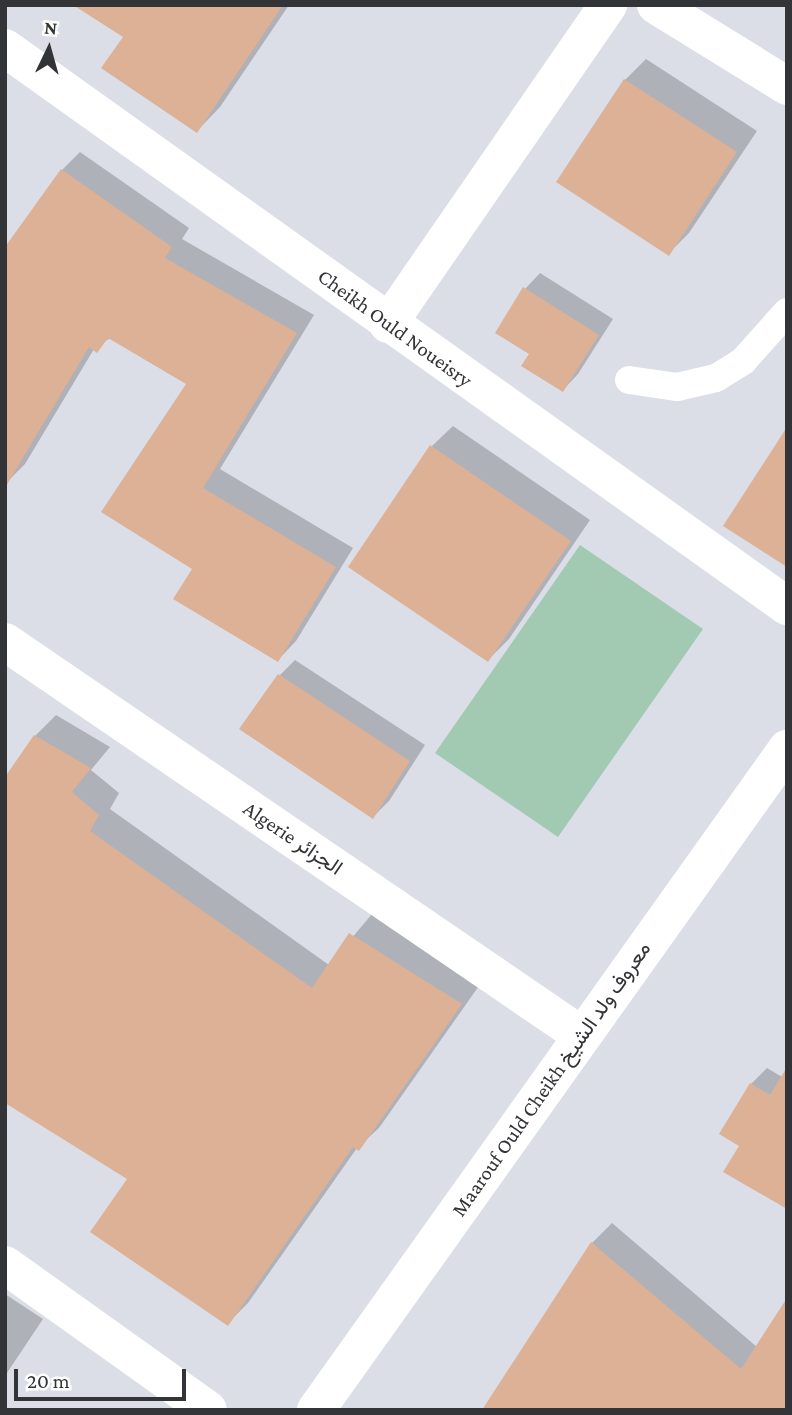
<!DOCTYPE html>
<html>
<head>
<meta charset="utf-8">
<style>
  body { margin:0 }
  #map { position:relative; width:792px; height:1415px; overflow:hidden; background:#dbdee7; font-family:"Crimson Pro",Vazirmatn,serif }
  div>[style] { position:absolute }
  [style*='--x'] { left:calc(var(--x)*1px); top:calc(var(--y)*1px); width:calc(var(--w)*1px); rotate:calc(var(--a)*1deg) }
  .green>* { inset:0; background:#a2c9b2 }
  .shadow>* { inset:0; background:#0003 }
  .building>* { inset:0; background:#dcb195 }
  .service>* { height:28px; margin:-14px; padding:0 14px; transform-origin:14px; border-radius:14px; background:#fff }
  .minor>* { height:38px; margin:-19px; padding:0 19px; transform-origin:19px; border-radius:19px; background:#fff }
  .tertiary>* { height:38px; margin:-19px; padding:0 19px; transform-origin:19px; border-radius:19px; background:#fff }
  span { translate:-50% -50%; white-space:nowrap; text-align:center; line-height:1.15; -webkit-text-stroke:7px #fff; paint-order:stroke }
  .street-label { font-size:21px; color:#333437 }
  .frame { position:absolute; inset:0; border:7px solid #333437; pointer-events:none }
  .north { position:absolute; left:14px; top:14px; width:70px; height:70px; -webkit-text-stroke:5px #fff; paint-order:stroke; rotate:5deg; font-size:19px; font-weight:700; line-height:28px; text-align:center; color:#333437 }
  .north::after { content:''; display:block; margin:auto; width:24px; height:32px; background:#333437; clip-path:polygon(50% 0,100% 100%,50% 72%,0 100%) }
  .scale { position:absolute; left:14px; top:1369px; width:172px; height:32px; box-sizing:border-box; border:4px solid #333437; border-top:0; padding-left:9px; font-size:21px; line-height:24px; white-space:nowrap; color:#333437; -webkit-text-stroke:5px #fff; paint-order:stroke }
</style>
</head>
<body>
<div id="map">
  <div class="green">
    <div style="clip-path:polygon(580px 545px,703px 629px,558px 837px,435px 753px)"></div>
  </div>
  <div class="shadow">
    <div style="clip-path:polygon(77px 5px,289px 5px,220px 107px,197px 131px,125px 36px)"></div>
    <div style="clip-path:polygon(646px 59px,757px 131px,689px 233px,668px 254px,625px 80px)"></div>
    <div style="clip-path:polygon(80px 152px,189px 228px,182px 239px,314px 315px,220px 469px,353px 548px,296px 641px,278px 660px,194px 568px,188px 383px,110px 338px,94px 349px,25px 464px,7px 482px,62px 170px)"></div>
    <div style="clip-path:polygon(540px 273px,613px 319px,578px 374px,563px 390px,531px 353px,525px 289px)"></div>
    <div style="clip-path:polygon(453px 426px,590px 520px,509px 639px,488px 660px,432px 446px)"></div>
    <div style="clip-path:polygon(295px 660px,425px 745px,389px 801px,373px 817px,280px 675px)"></div>
    <div style="clip-path:polygon(56px 715px,110px 747px,91px 770px,119px 793px,110px 809px,329px 965px,372px 914px,481px 983px,379px 1128px,357px 1148px,248px 1303px,227px 1324px,129px 1179px,35px 736px)"></div>
    <div style="clip-path:polygon(767px 1068px,787px 1080px,741px 1145px,751px 1084px)"></div>
    <div style="clip-path:polygon(612px 1223px,757px 1347px,787px 1410px,485px 1410px,592px 1243px)"></div>
    <div style="clip-path:polygon(5px 1294px,43px 1319px,5px 1376px)"></div>
  </div>
  <div class="building">
    <div style="clip-path:polygon(73px 5px,283px 5px,197px 133px,101px 68px,123px 37px)"></div>
    <div style="clip-path:polygon(624px 79px,737px 152px,669px 256px,556px 182px)"></div>
    <div style="clip-path:polygon(61px 169px,172px 247px,165px 258px,297px 333px,203px 488px,336px 567px,278px 662px,173px 599px,192px 569px,101px 512px,186px 384px,108px 338px,97px 353px,89px 347px,5px 488px,5px 247px)"></div>
    <div style="clip-path:polygon(523px 287px,599px 335px,563px 392px,521px 366px,529px 354px,495px 333px)"></div>
    <div style="clip-path:polygon(787px 427px,787px 567px,723px 526px)"></div>
    <div style="clip-path:polygon(430px 445px,571px 541px,488px 662px,348px 567px)"></div>
    <div style="clip-path:polygon(278px 674px,410px 761px,373px 819px,239px 729px)"></div>
    <div style="clip-path:polygon(34px 735px,91px 768px,72px 792px,99px 815px,90px 831px,312px 988px,349px 933px,462px 1004px,359px 1151px,353px 1147px,228px 1326px,90px 1232px,127px 1179px,5px 1103px,5px 777px)"></div>
    <div style="clip-path:polygon(787px 1067px,787px 1209px,723px 1172px,739px 1146px,719px 1134px,750px 1083px,770px 1095px)"></div>
    <div style="clip-path:polygon(591px 1242px,741px 1369px,787px 1298px,787px 1410px,482px 1410px)"></div>
  </div>
  <div class="service">
    <div style="--x:629;--y:380;--w:49;--a:8.3"></div>
    <div style="--x:677;--y:387;--w:40;--a:-13"></div>
    <div style="--x:716;--y:378;--w:32;--a:-32"></div>
    <div style="--x:743;--y:361;--w:66;--a:-48.1"></div>
  </div>
  <div class="minor">
    <div style="--x:656;--y:5;--w:154;--a:31.7"></div>
    <div style="--x:5;--y:48;--w:961;--a:35.51"></div>
    <div style="--x:388;--y:324;--w:388;--a:-55.4"></div>
    <div style="--x:5;--y:642;--w:697;--a:34.31"></div>
    <div style="--x:5;--y:1265;--w:249;--a:35.5"></div>
  </div>
  <div class="tertiary">
    <div style="--x:316;--y:1410;--w:812;--a:-54.53"></div>
  </div>
  <div class="street-label">
    <span style="left:395px;top:328px;rotate:36deg">Cheikh Ould Noueisry</span>
    <span style="left:293px;top:838px;rotate:34deg">Algerie الجزائر</span>
    <span style="left:551px;top:1079px;rotate:-55deg">Maarouf Ould Cheikh معروف ولد الشيخ</span>
  </div>
  <div class="frame"></div>
  <div class="north">N</div>
  <div class="scale">20 m</div>
</div>
</body>
</html>
